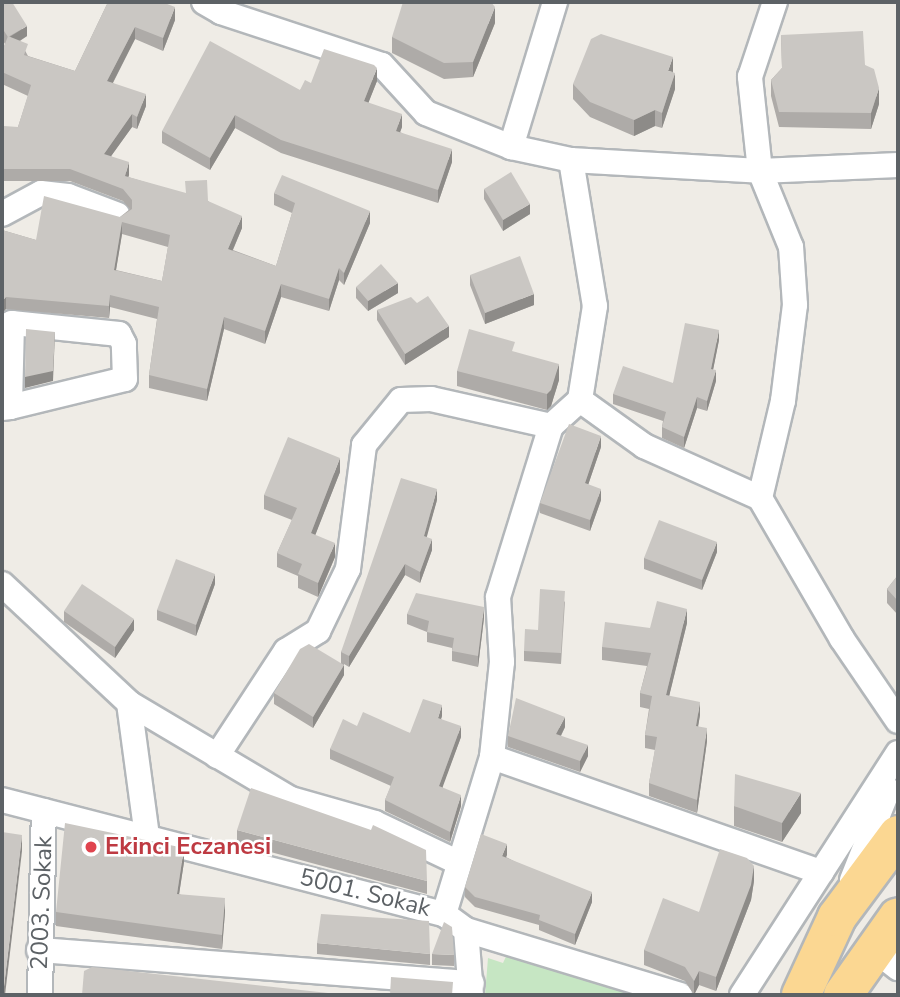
<!DOCTYPE html>
<html>
<head>
<meta charset="utf-8">
<style>
  body { margin:0 }
  #map { position:relative; width:900px; height:997px; overflow:hidden; background:#efece6; font-family:"Nunito Sans",sans-serif }
  div>[style] { position:absolute }
  [style*='--x'] { left:calc(var(--x)*1px); top:calc(var(--y)*1px); width:calc(var(--w)*1px); rotate:calc(var(--a)*1deg) }
  .green>* { inset:0; background:#c6e6c3 }
  .roads { filter:drop-shadow(2px 0 #b3b7ba) drop-shadow(-2px 0 #b3b7ba) drop-shadow(0 2px #b3b7ba) drop-shadow(0 -2px #b3b7ba) }
  .street>* { height:24px; margin:-12px; padding:0 12px; transform-origin:12px; border-radius:12px; background:#fff }
  .highway>* { height:38px; margin:-19px; padding:0 19px; transform-origin:19px; border-radius:19px; background:#fbd792 }
  .wall>* { inset:0; background:#aeaba8 }
  .shaded-wall>* { inset:0; background:#8d8b88 }
  .building>* { inset:0; background:#cac7c3 }
  .dots>* { width:19px; height:19px; translate:-50% -50%; box-sizing:border-box; border:4px solid #fff; border-radius:50% }
  span { translate:-50% -50%; white-space:nowrap; text-align:center; line-height:1.15; -webkit-text-stroke:5px #fff; paint-order:stroke }
  .health-label { font-size:24px; color:#be3a42; font-weight:700 }
  .left { translate:0 -50%; text-align:left }
  .street-label { font-size:24px; color:#5d6266 }
  .frame { position:absolute; inset:0; border:4px solid #5d6266; pointer-events:none }
</style>
</head>
<body>
<div id="map">
  <div class="green">
    <div style="clip-path:polygon(510px 948px,637px 995px,485px 995px,488px 958px,503px 963px)"></div>
  </div>
  <div class="roads">
    <div class="street">
      <div style="--x:204;--y:2;--w:20;--a:30"></div>
      <div style="--x:221;--y:12;--w:169;--a:18.2"></div>
      <div style="--x:382;--y:65;--w:65;--a:47.5"></div>
      <div style="--x:426;--y:113;--w:92;--a:21.8"></div>
      <div style="--x:511;--y:147;--w:61;--a:12.2"></div>
      <div style="--x:571;--y:160;--w:148;--a:80.7"></div>
      <div style="--x:595;--y:306;--w:95;--a:99.1"></div>
      <div style="--x:580;--y:400;--w:79;--a:35.7"></div>
      <div style="--x:644;--y:446;--w:127;--a:24.1"></div>
      <div style="--x:760;--y:498;--w:163;--a:59.8"></div>
      <div style="--x:842;--y:639;--w:99;--a:55.7"></div>
      <div style="--x:511;--y:147;--w:152;--a:-73.1"></div>
      <div style="--x:571;--y:160;--w:189;--a:3.3"></div>
      <div style="--x:760;--y:171;--w:138;--a:-2.5"></div>
      <div style="--x:2;--y:214;--w:44;--a:-28.3"></div>
      <div style="--x:41;--y:193;--w:27;--a:6"></div>
      <div style="--x:68;--y:196;--w:53;--a:20.8"></div>
      <div style="--x:2;--y:408;--w:8;--a:-7"></div>
      <div style="--x:10;--y:407;--w:118;--a:-13.7"></div>
      <div style="--x:125;--y:379;--w:35;--a:-92"></div>
      <div style="--x:124;--y:344;--w:11;--a:-117"></div>
      <div style="--x:119;--y:334;--w:108;--a:-174.1"></div>
      <div style="--x:12;--y:323;--w:84;--a:91.4"></div>
      <div style="--x:760;--y:498;--w:100;--a:-76.7"></div>
      <div style="--x:783;--y:401;--w:97;--a:-82.9"></div>
      <div style="--x:795;--y:305;--w:58;--a:-93.9"></div>
      <div style="--x:791;--y:247;--w:82;--a:-112.2"></div>
      <div style="--x:760;--y:171;--w:95;--a:-96.1"></div>
      <div style="--x:750;--y:77;--w:79;--a:-71.6"></div>
      <div style="--x:2;--y:584;--w:174;--a:43.1"></div>
      <div style="--x:129;--y:703;--w:188;--a:30.7"></div>
      <div style="--x:291;--y:799;--w:87;--a:15.9"></div>
      <div style="--x:375;--y:823;--w:91;--a:25.4"></div>
      <div style="--x:129;--y:703;--w:135;--a:82.3"></div>
      <div style="--x:217;--y:756;--w:126;--a:-56.7"></div>
      <div style="--x:286;--y:651;--w:38;--a:-32"></div>
      <div style="--x:318;--y:631;--w:69;--a:-64.2"></div>
      <div style="--x:348;--y:569;--w:125;--a:-82.6"></div>
      <div style="--x:364;--y:445;--w:58;--a:-50.6"></div>
      <div style="--x:401;--y:400;--w:30;--a:-2"></div>
      <div style="--x:431;--y:399;--w:123;--a:12.7"></div>
      <div style="--x:551;--y:426;--w:39;--a:-42"></div>
      <div style="--x:492;--y:757;--w:349;--a:19.3"></div>
      <div style="--x:2;--y:800;--w:456;--a:14.5"></div>
      <div style="--x:444;--y:914;--w:27;--a:36"></div>
      <div style="--x:466;--y:930;--w:224;--a:16.9"></div>
      <div style="--x:852;--y:880;--w:97;--a:-68.2"></div>
      <div style="--x:444;--y:914;--w:164;--a:-73"></div>
      <div style="--x:492;--y:757;--w:96;--a:-84"></div>
      <div style="--x:502;--y:662;--w:65;--a:-93.5"></div>
      <div style="--x:498;--y:597;--w:179;--a:-72.8"></div>
      <div style="--x:466;--y:930;--w:65;--a:85.6"></div>
      <div style="--x:39;--y:950;--w:434;--a:4.4"></div>
      <div style="--x:876;--y:951;--w:28;--a:38"></div>
      <div style="--x:40;--y:995;--w:184;--a:-88.8"></div>
      <div style="--x:742;--y:995;--w:288;--a:-57.2"></div>
    </div>
    <div class="highway">
      <div style="--x:801;--y:995;--w:86;--a:-65.2"></div>
      <div style="--x:837;--y:917;--w:102;--a:-53.4"></div>
      <div style="--x:843;--y:995;--w:95;--a:-54.8"></div>
    </div>
  </div>
  <div class="wall">
    <div style="clip-path:polygon(evenodd,2px 2px,27px 36px,20px 41px,28px 56px,75px 71px,108px 2px,175px 20px,163px 51px,135px 39px,113px 83px,146px 106px,137px 129px,132px 127px,111px 156px,129px 175px,128px 177px,208px 201px,242px 228px,233px 250px,276px 266px,292px 213px,274px 205px,274px 193px,370px 223px,344px 285px,339px 280px,329px 311px,281px 297px,265px 344px,224px 329px,207px 401px,149px 388px,149px 375px,157px 319px,110px 307px,109px 318px,6px 309px,2px 230px,36px 240px,120px 217px,130px 209px,123px 201px,70px 181px,2px 181px,2px 161px,18px 127px,28px 96px,2px 84px,2px 52px,5px 44px,2px 39px,2px 2px,122px 234px,168px 247px,162px 281px,116px 270px,122px 234px)"></div>
    <div style="clip-path:polygon(896px 2px,898px 2px,898px 18px,896px 17px)"></div>
    <div style="clip-path:polygon(495px 23px,473px 77px,444px 79px,392px 53px,392px 37px)"></div>
    <div style="clip-path:polygon(781px 35px,865px 65px,879px 104px,871px 129px,779px 127px,771px 96px,771px 80px,782px 68px)"></div>
    <div style="clip-path:polygon(673px 72px,675px 89px,662px 128px,655px 126px,634px 136px,590px 117px,573px 99px,573px 84px)"></div>
    <div style="clip-path:polygon(377px 81px,368px 103px,402px 127px,400px 132px,452px 162px,438px 203px,281px 153px,235px 128px,210px 170px,162px 143px,162px 131px,300px 90px,311px 83px)"></div>
    <div style="clip-path:polygon(484px 189px,530px 214px,503px 231px,484px 199px)"></div>
    <div style="clip-path:polygon(470px 275px,534px 305px,485px 324px,470px 285px)"></div>
    <div style="clip-path:polygon(356px 287px,398px 293px,368px 311px,356px 298px)"></div>
    <div style="clip-path:polygon(417px 303px,449px 337px,405px 365px,377px 320px,377px 310px)"></div>
    <div style="clip-path:polygon(719px 340px,713px 370px,716px 381px,707px 411px,697px 408px,684px 448px,662px 438px,662px 427px,663px 421px,613px 404px,613px 394px,673px 383px)"></div>
    <div style="clip-path:polygon(515px 352px,559px 380px,551px 406px,547px 410px,457px 386px,457px 371px)"></div>
    <div style="clip-path:polygon(601px 447px,588px 485px,601px 500px,590px 531px,540px 513px,540px 503px)"></div>
    <div style="clip-path:polygon(340px 472px,315px 535px,335px 557px,318px 597px,298px 588px,298px 576px,277px 567px,277px 553px,292px 520px,264px 509px,264px 495px)"></div>
    <div style="clip-path:polygon(437px 500px,426px 537px,432px 550px,420px 583px,405px 575px,349px 667px,344px 664px,344px 675px,313px 728px,274px 704px,274px 693px,341px 663px,341px 652px)"></div>
    <div style="clip-path:polygon(717px 552px,702px 590px,644px 569px,644px 558px)"></div>
    <div style="clip-path:polygon(898px 575px,898px 615px,887px 603px,887px 589px)"></div>
    <div style="clip-path:polygon(215px 584px,196px 636px,157px 620px,157px 610px)"></div>
    <div style="clip-path:polygon(565px 601px,561px 664px,524px 661px,524px 651px)"></div>
    <div style="clip-path:polygon(64px 611px,134px 630px,115px 658px,64px 622px)"></div>
    <div style="clip-path:polygon(407px 614px,484px 618px,478px 667px,452px 661px,452px 648px,427px 642px,427px 632px,407px 624px)"></div>
    <div style="clip-path:polygon(687px 623px,669px 696px,700px 715px,698px 726px,707px 741px,697px 813px,649px 796px,649px 783px,655px 750px,645px 748px,645px 735px,649px 709px,640px 707px,640px 693px,647px 666px,602px 660px,602px 647px,650px 628px)"></div>
    <div style="clip-path:polygon(442px 716px,441px 719px,461px 737px,442px 787px,461px 806px,450px 842px,385px 811px,385px 800px,391px 786px,330px 759px,330px 749px,357px 726px,410px 733px)"></div>
    <div style="clip-path:polygon(565px 727px,561px 736px,588px 756px,580px 772px,508px 747px,508px 736px)"></div>
    <div style="clip-path:polygon(734px 806px,801px 813px,782px 842px,734px 826px)"></div>
    <div style="clip-path:polygon(237px 830px,427px 881px,427px 894px,237px 843px)"></div>
    <div style="clip-path:polygon(507px 855px,506px 857px,592px 902px,575px 945px,539px 930px,539px 925px,475px 907px,465px 897px,465px 887px)"></div>
    <div style="clip-path:polygon(184px 862px,179px 894px,225px 912px,222px 949px,56px 926px,56px 912px)"></div>
    <div style="clip-path:polygon(754px 881px,751px 900px,716px 991px,699px 985px,694px 995px,685px 981px,644px 965px,644px 950px,699px 912px)"></div>
    <div style="clip-path:polygon(317px 943px,430px 954px,430px 965px,317px 954px)"></div>
    <div style="clip-path:polygon(432px 954px,454px 955px,454px 966px,432px 965px)"></div>
  </div>
  <div class="shaded-wall">
    <div style="clip-path:polygon(175px 7px,175px 20px,163px 51px,163px 38px)"></div>
    <div style="clip-path:polygon(495px 7px,495px 23px,473px 77px,473px 62px)"></div>
    <div style="clip-path:polygon(27px 26px,27px 36px,8px 48px,8px 38px)"></div>
    <div style="clip-path:polygon(135px 27px,135px 39px,107px 94px,107px 81px)"></div>
    <div style="clip-path:polygon(673px 57px,673px 72px,668px 71px)"></div>
    <div style="clip-path:polygon(377px 68px,377px 81px,364px 114px,364px 101px)"></div>
    <div style="clip-path:polygon(675px 73px,675px 89px,662px 128px,662px 113px)"></div>
    <div style="clip-path:polygon(879px 88px,879px 104px,871px 129px,871px 113px)"></div>
    <div style="clip-path:polygon(146px 94px,146px 106px,137px 129px,137px 117px)"></div>
    <div style="clip-path:polygon(655px 110px,655px 126px,634px 136px,634px 120px)"></div>
    <div style="clip-path:polygon(132px 114px,132px 127px,104px 166px,104px 154px)"></div>
    <div style="clip-path:polygon(402px 114px,402px 127px,396px 143px,396px 131px)"></div>
    <div style="clip-path:polygon(235px 115px,235px 128px,210px 170px,210px 158px)"></div>
    <div style="clip-path:polygon(452px 149px,452px 162px,438px 203px,438px 190px)"></div>
    <div style="clip-path:polygon(129px 162px,129px 175px,125px 188px,125px 176px)"></div>
    <div style="clip-path:polygon(530px 204px,530px 214px,503px 231px,503px 220px)"></div>
    <div style="clip-path:polygon(370px 211px,370px 223px,344px 285px,344px 273px)"></div>
    <div style="clip-path:polygon(242px 216px,242px 228px,228px 261px,228px 249px)"></div>
    <div style="clip-path:polygon(122px 222px,122px 234px,114px 282px,114px 270px)"></div>
    <div style="clip-path:polygon(339px 268px,339px 280px,329px 311px,329px 299px)"></div>
    <div style="clip-path:polygon(398px 283px,398px 293px,368px 311px,368px 301px)"></div>
    <div style="clip-path:polygon(281px 284px,281px 297px,265px 344px,265px 331px)"></div>
    <div style="clip-path:polygon(534px 294px,534px 305px,485px 324px,485px 313px)"></div>
    <div style="clip-path:polygon(110px 295px,110px 307px,109px 318px,109px 306px)"></div>
    <div style="clip-path:polygon(6px 297px,6px 309px,2px 313px,2px 301px)"></div>
    <div style="clip-path:polygon(224px 317px,224px 329px,207px 401px,207px 389px)"></div>
    <div style="clip-path:polygon(449px 326px,449px 337px,405px 365px,405px 354px)"></div>
    <div style="clip-path:polygon(719px 330px,719px 340px,711px 380px,711px 369px)"></div>
    <div style="clip-path:polygon(55px 332px,53px 381px,25px 388px,25px 377px)"></div>
    <div style="clip-path:polygon(559px 364px,559px 380px,551px 406px,547px 410px,547px 394px)"></div>
    <div style="clip-path:polygon(716px 370px,716px 381px,707px 411px,707px 401px)"></div>
    <div style="clip-path:polygon(697px 397px,697px 408px,684px 448px,684px 437px)"></div>
    <div style="clip-path:polygon(601px 436px,601px 447px,585px 494px,585px 483px)"></div>
    <div style="clip-path:polygon(340px 458px,340px 472px,311px 546px,311px 533px)"></div>
    <div style="clip-path:polygon(437px 489px,437px 500px,424px 547px,424px 536px)"></div>
    <div style="clip-path:polygon(601px 489px,601px 500px,590px 531px,590px 520px)"></div>
    <div style="clip-path:polygon(432px 539px,432px 550px,420px 583px,420px 572px)"></div>
    <div style="clip-path:polygon(717px 542px,717px 552px,702px 590px,702px 580px)"></div>
    <div style="clip-path:polygon(335px 543px,335px 557px,318px 597px,318px 583px)"></div>
    <div style="clip-path:polygon(405px 564px,405px 575px,349px 667px,349px 656px)"></div>
    <div style="clip-path:polygon(215px 574px,215px 584px,196px 636px,196px 625px)"></div>
    <div style="clip-path:polygon(484px 607px,484px 618px,478px 667px,478px 656px)"></div>
    <div style="clip-path:polygon(687px 609px,687px 623px,666px 709px,666px 695px)"></div>
    <div style="clip-path:polygon(134px 619px,134px 630px,115px 658px,115px 647px)"></div>
    <div style="clip-path:polygon(344px 665px,344px 675px,313px 728px,313px 717px)"></div>
    <div style="clip-path:polygon(700px 702px,700px 715px,696px 739px,696px 726px)"></div>
    <div style="clip-path:polygon(442px 705px,442px 716px,438px 728px,438px 718px)"></div>
    <div style="clip-path:polygon(565px 717px,565px 727px,556px 745px,556px 734px)"></div>
    <div style="clip-path:polygon(461px 726px,461px 737px,439px 797px,439px 786px)"></div>
    <div style="clip-path:polygon(707px 728px,707px 741px,697px 813px,697px 800px)"></div>
    <div style="clip-path:polygon(588px 745px,588px 756px,580px 772px,580px 761px)"></div>
    <div style="clip-path:polygon(801px 793px,801px 813px,782px 842px,782px 823px)"></div>
    <div style="clip-path:polygon(461px 795px,461px 806px,450px 842px,450px 832px)"></div>
    <div style="clip-path:polygon(22px 835px,22px 851px,5px 995px,3px 995px)"></div>
    <div style="clip-path:polygon(507px 844px,507px 855px,502px 866px,502px 856px)"></div>
    <div style="clip-path:polygon(184px 848px,184px 862px,177px 908px,177px 894px)"></div>
    <div style="clip-path:polygon(754px 866px,754px 881px,751px 900px,716px 991px,716px 977px)"></div>
    <div style="clip-path:polygon(592px 892px,592px 902px,575px 945px,575px 934px)"></div>
    <div style="clip-path:polygon(225px 898px,225px 912px,222px 949px,222px 935px)"></div>
    <div style="clip-path:polygon(699px 971px,699px 985px,694px 995px,694px 981px)"></div>
  </div>
  <div class="building">
    <div style="clip-path:polygon(2px 2px,12px 2px,27px 26px,8px 37px,2px 28px)"></div>
    <div style="clip-path:polygon(evenodd,108px 2px,162px 2px,175px 7px,163px 38px,135px 27px,107px 81px,146px 94px,137px 117px,132px 114px,104px 154px,129px 162px,125px 176px,186px 193px,185px 181px,207px 180px,208px 201px,242px 216px,228px 249px,276px 266px,295px 203px,274px 193px,282px 175px,370px 211px,344px 273px,339px 268px,329px 299px,281px 284px,265px 331px,224px 317px,207px 389px,149px 375px,159px 307px,110px 295px,109px 306px,6px 297px,2px 301px,2px 230px,36px 240px,44px 196px,120px 217px,132px 209px,132px 200px,123px 189px,70px 169px,2px 169px,4px 126px,18px 127px,31px 85px,2px 72px,2px 52px,8px 36px,28px 44px,24px 55px,75px 71px,108px 2px,122px 222px,170px 235px,162px 281px,114px 270px,122px 222px)"></div>
    <div style="clip-path:polygon(403px 2px,491px 2px,495px 7px,473px 62px,444px 63px,392px 37px)"></div>
    <div style="clip-path:polygon(863px 31px,865px 65px,874px 69px,879px 88px,871px 113px,779px 112px,771px 80px,782px 68px,781px 35px)"></div>
    <div style="clip-path:polygon(601px 34px,673px 57px,668px 71px,675px 73px,662px 113px,655px 110px,634px 120px,590px 102px,573px 84px,591px 39px)"></div>
    <div style="clip-path:polygon(210px 41px,300px 90px,305px 80px,311px 83px,324px 49px,374px 65px,377px 68px,364px 101px,402px 114px,396px 131px,452px 149px,438px 190px,281px 140px,235px 115px,210px 158px,162px 131px)"></div>
    <div style="clip-path:polygon(511px 172px,530px 204px,503px 220px,484px 189px)"></div>
    <div style="clip-path:polygon(520px 256px,534px 294px,485px 313px,470px 275px)"></div>
    <div style="clip-path:polygon(381px 264px,398px 283px,368px 301px,356px 287px)"></div>
    <div style="clip-path:polygon(428px 296px,449px 326px,405px 354px,377px 310px,411px 297px,417px 303px)"></div>
    <div style="clip-path:polygon(685px 323px,719px 330px,711px 369px,716px 370px,707px 401px,697px 397px,684px 437px,662px 427px,666px 412px,613px 394px,623px 366px,673px 383px)"></div>
    <div style="clip-path:polygon(26px 329px,55px 332px,53px 371px,25px 377px)"></div>
    <div style="clip-path:polygon(469px 329px,515px 342px,512px 351px,559px 364px,551px 390px,547px 394px,457px 371px)"></div>
    <div style="clip-path:polygon(569px 424px,601px 436px,585px 483px,601px 489px,590px 520px,540px 503px)"></div>
    <div style="clip-path:polygon(288px 437px,340px 458px,311px 533px,335px 543px,318px 583px,298px 574px,302px 564px,277px 553px,297px 508px,264px 495px)"></div>
    <div style="clip-path:polygon(401px 478px,437px 489px,424px 536px,432px 539px,420px 572px,405px 564px,349px 656px,341px 652px)"></div>
    <div style="clip-path:polygon(659px 520px,717px 542px,702px 580px,644px 558px)"></div>
    <div style="clip-path:polygon(176px 559px,215px 574px,196px 625px,157px 610px)"></div>
    <div style="clip-path:polygon(898px 575px,898px 601px,887px 589px)"></div>
    <div style="clip-path:polygon(82px 584px,134px 619px,115px 647px,64px 611px)"></div>
    <div style="clip-path:polygon(540px 589px,565px 591px,561px 653px,524px 651px,525px 629px,538px 630px)"></div>
    <div style="clip-path:polygon(416px 593px,484px 607px,478px 656px,452px 651px,454px 638px,427px 632px,429px 621px,407px 614px)"></div>
    <div style="clip-path:polygon(657px 601px,687px 609px,666px 695px,700px 702px,696px 726px,707px 728px,697px 800px,649px 783px,657px 737px,645px 735px,652px 696px,640px 693px,651px 653px,602px 647px,605px 622px,650px 628px)"></div>
    <div style="clip-path:polygon(309px 644px,344px 665px,313px 717px,274px 693px,300px 649px)"></div>
    <div style="clip-path:polygon(516px 698px,565px 717px,556px 734px,588px 745px,580px 761px,508px 736px)"></div>
    <div style="clip-path:polygon(423px 699px,442px 705px,438px 718px,461px 726px,439px 786px,461px 795px,450px 832px,385px 800px,394px 777px,330px 749px,343px 719px,357px 726px,363px 712px,410px 733px)"></div>
    <div style="clip-path:polygon(735px 774px,801px 793px,782px 823px,734px 806px)"></div>
    <div style="clip-path:polygon(251px 788px,371px 830px,373px 825px,426px 850px,427px 881px,237px 830px)"></div>
    <div style="clip-path:polygon(65px 823px,184px 848px,177px 894px,225px 898px,222px 935px,56px 912px)"></div>
    <div style="clip-path:polygon(2px 832px,22px 835px,3px 995px,2px 995px)"></div>
    <div style="clip-path:polygon(481px 834px,507px 844px,502px 856px,592px 892px,575px 934px,539px 920px,540px 915px,475px 897px,465px 887px)"></div>
    <div style="clip-path:polygon(720px 849px,747px 858px,754px 866px,751px 885px,716px 977px,699px 971px,694px 981px,685px 967px,644px 950px,663px 898px,699px 912px)"></div>
    <div style="clip-path:polygon(321px 914px,429px 921px,430px 954px,317px 943px)"></div>
    <div style="clip-path:polygon(444px 922px,452px 927px,454px 955px,432px 954px)"></div>
    <div style="clip-path:polygon(92px 967px,337px 994px,336px 995px,82px 995px,84px 971px)"></div>
    <div style="clip-path:polygon(391px 977px,453px 982px,452px 995px,390px 995px)"></div>
  </div>
  <div class="dots">
    <div style="left:91px;top:847px;background:#e0444e"></div>
  </div>
  <div class="health-label">
    <span class="left" style="left:105px;top:847px">Ekinci Eczanesi</span>
  </div>
  <div class="street-label">
    <span style="left:365px;top:893px;rotate:14deg">5001. Sokak</span>
    <span style="left:42px;top:903px;rotate:-88deg">2003. Sokak</span>
  </div>
  <div class="frame"></div>
</div>
</body>
</html>
